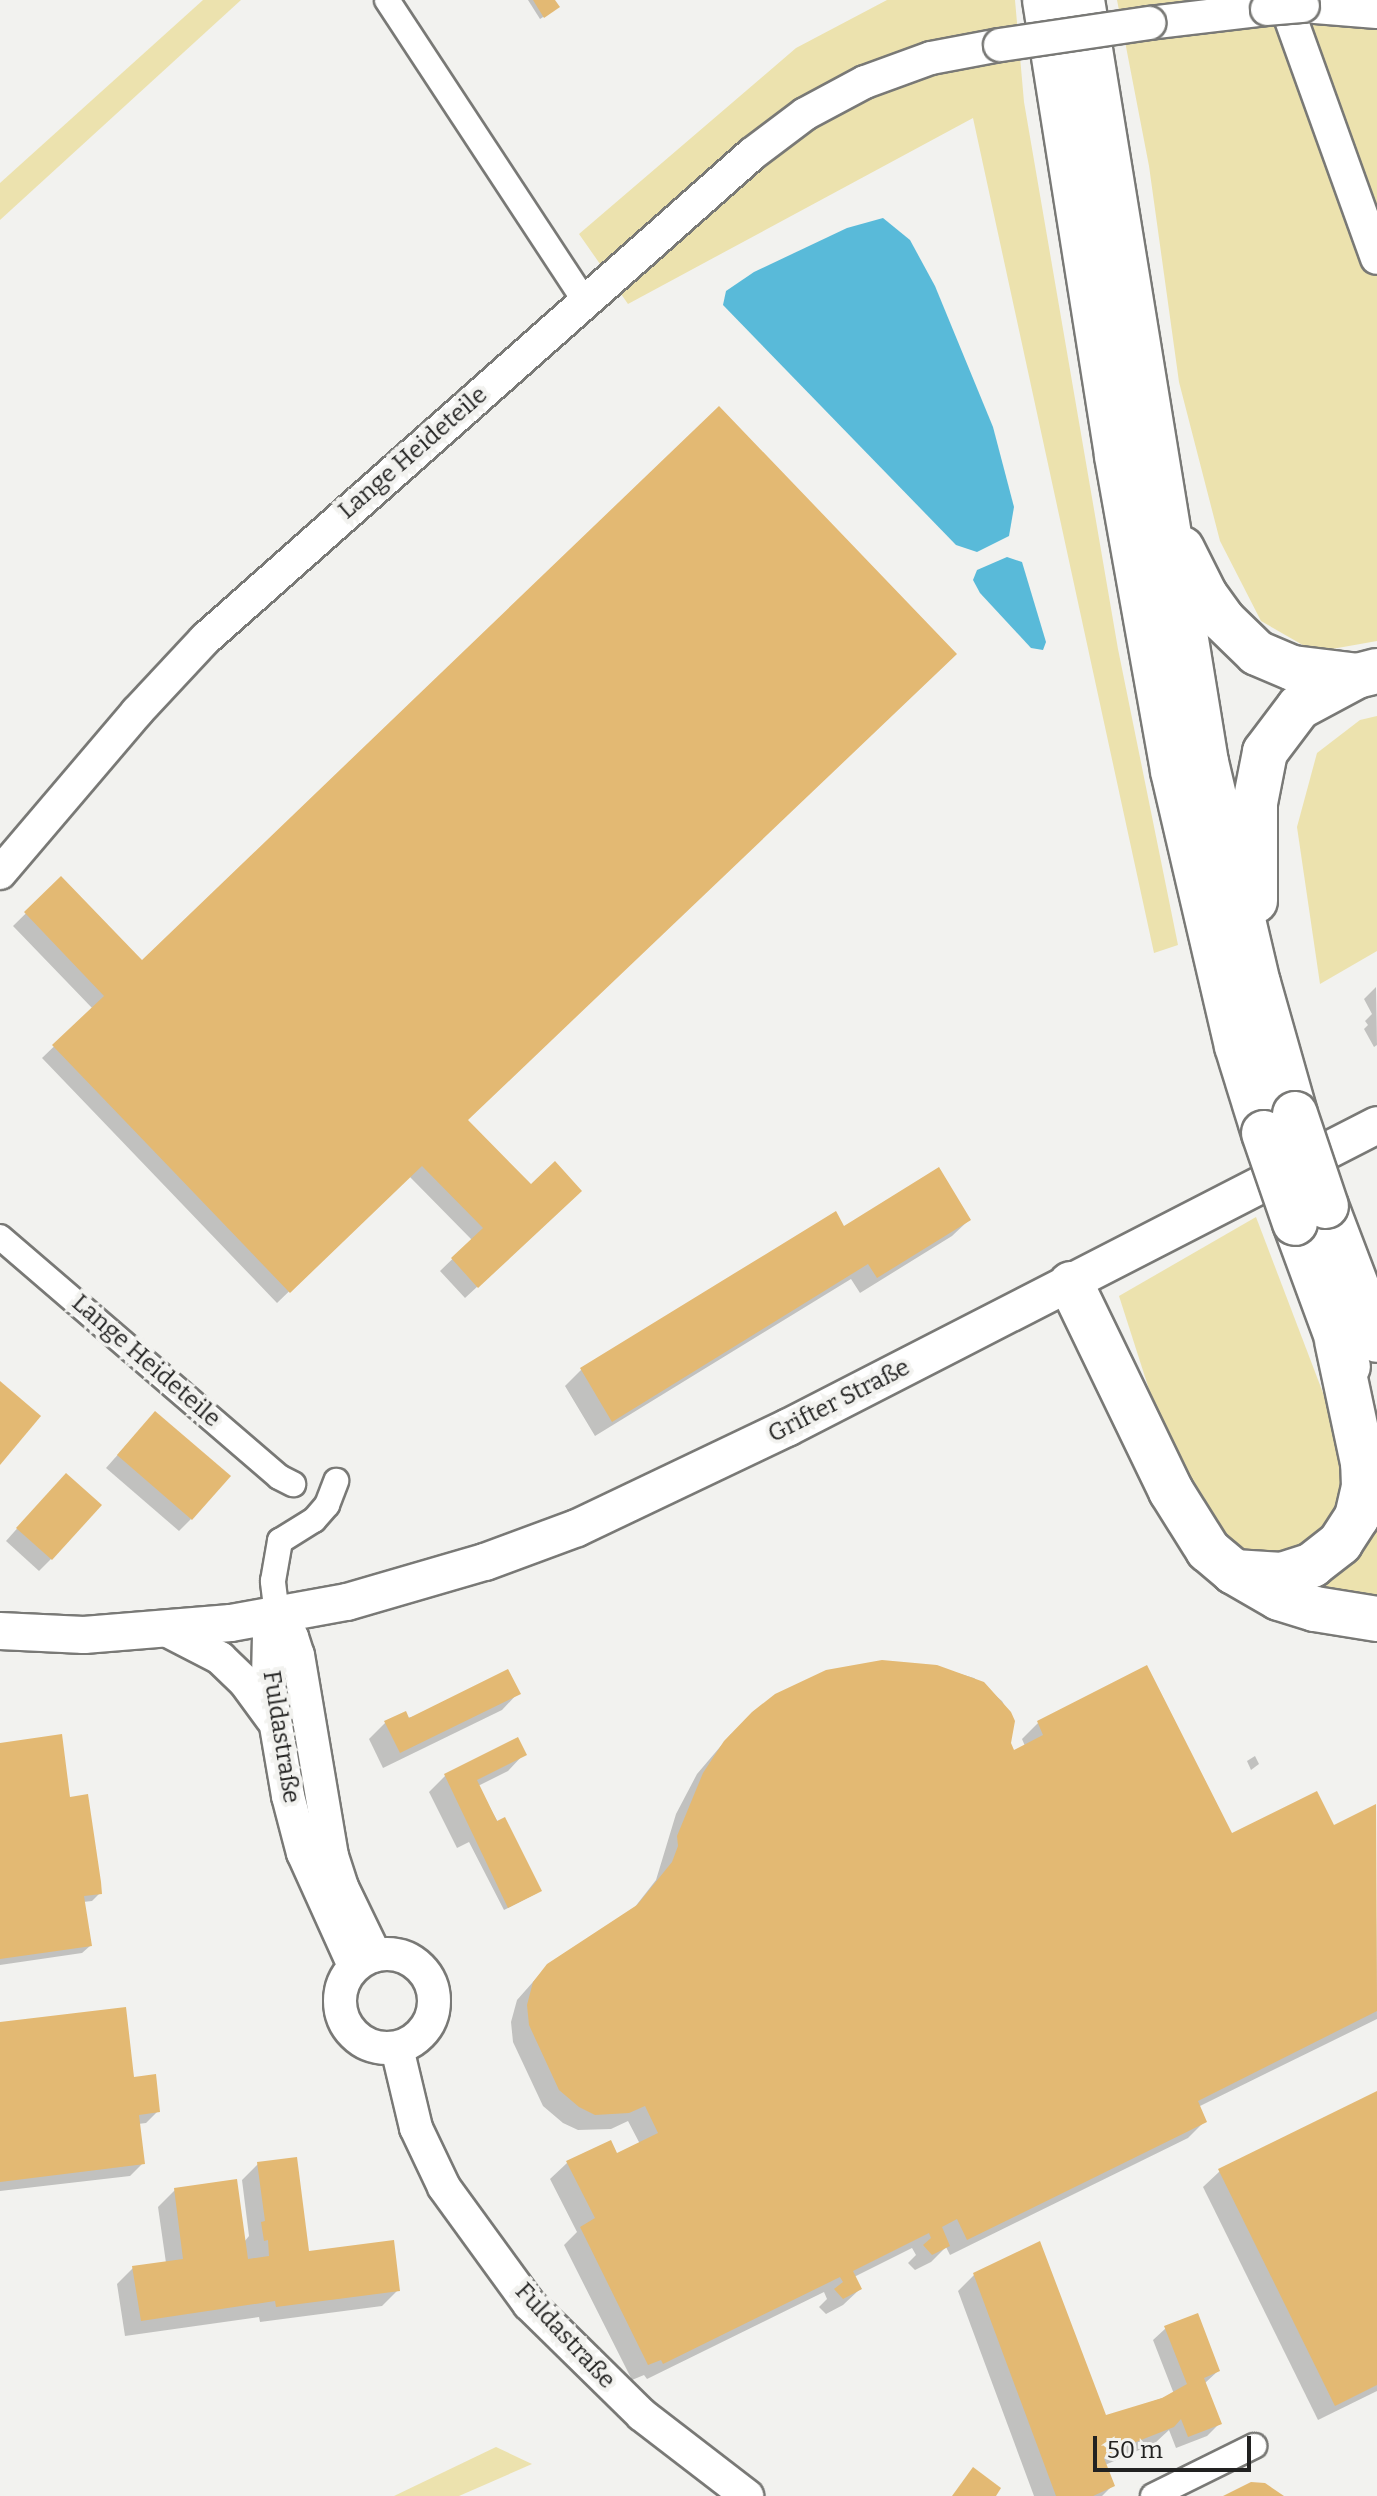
<!DOCTYPE html>
<html>
<head>
<meta charset="utf-8">
<style>
  body { margin:0 }
  #map { position:relative; width:1377px; height:2496px; overflow:hidden; background:#f2f2ef; font-family:Bitter,serif }
  div>[style] { position:absolute }
  [style*='--x'] { left:calc(var(--x)*1px); top:calc(var(--y)*1px); width:calc(var(--w)*1px); rotate:calc(var(--a)*1deg) }
  .green>* { inset:0; background:#ece2ae }
  .water>* { inset:0; background:#59bad9 }
  .shadow>* { inset:0; background:#0003 }
  .building>* { inset:0; background:#e3b973 }
  .roads { filter:drop-shadow(2px 0 #797976) drop-shadow(-2px 0 #797976) drop-shadow(0 2px #797976) drop-shadow(0 -2px #797976) }
  .minor>* { height:24px; margin:-12px; padding:0 12px; transform-origin:12px; border-radius:12px; background:#fff }
  .tertiary>* { height:32px; margin:-16px; padding:0 16px; transform-origin:16px; border-radius:16px; background:#fff }
  .tertiary>.ring { margin:-16px; padding:0; box-sizing:content-box; background:none; border:32px solid #fff; border-radius:50% }
  .secondary>* { height:36px; margin:-18px; padding:0 18px; transform-origin:18px; border-radius:18px; background:#fff }
  .motorway>* { height:44px; margin:-22px; padding:0 22px; transform-origin:22px; border-radius:22px; background:#fff }
  .bridges { filter:drop-shadow(2px 0 #797976) drop-shadow(-2px 0 #797976) drop-shadow(0 2px #797976) drop-shadow(0 -2px #797976) }
  .tertiary-bridge>* { height:32px; margin:-16px; padding:0 16px; transform-origin:16px; border-radius:16px; background:#fff }
  .motorway-bridge>* { height:44px; margin:-22px; padding:0 22px; transform-origin:22px; border-radius:22px; background:#fff }
  span { translate:-50% -50%; white-space:nowrap; text-align:center; line-height:1.15; -webkit-text-stroke:8px #f2f2ef; paint-order:stroke }
  .street-label { font-size:24px; color:#222221 }
  .scale { position:absolute; left:1093px; top:2436px; width:158px; height:36px; box-sizing:border-box; border:4px solid #222221; border-top:0; padding-left:10px; font-size:24px; line-height:28px; white-space:nowrap; color:#222221; -webkit-text-stroke:6px #f2f2ef; paint-order:stroke }
</style>
</head>
<body>
<div id="map">
  <div class="green">
    <div style="clip-path:polygon(203px 0,241px 0,0 220px,0 183px)"></div>
    <div style="clip-path:polygon(887px 0,1015px 0,1024px 102px,1118px 649px,1178px 945px,1154px 953px,973px 118px,628px 304px,579px 234px,796px 48px)"></div>
    <div style="clip-path:polygon(1117px 0,1377px 0,1377px 641px,1315px 652px,1261px 621px,1220px 541px,1179px 382px,1149px 166px)"></div>
    <div style="clip-path:polygon(1377px 716px,1377px 951px,1320px 984px,1297px 827px,1317px 753px,1360px 720px)"></div>
    <div style="clip-path:polygon(1256px 1217px,1344px 1448px,1351px 1492px,1335px 1531px,1303px 1555px,1266px 1559px,1237px 1548px,1208px 1515px,1173px 1464px,1119px 1296px)"></div>
    <div style="clip-path:polygon(1377px 1491px,1377px 1612px,1285px 1592px)"></div>
    <div style="clip-path:polygon(496px 2447px,532px 2464px,459px 2496px,394px 2496px)"></div>
  </div>
  <div class="water">
    <div style="clip-path:polygon(883px 218px,910px 240px,935px 286px,993px 427px,1014px 507px,1009px 536px,977px 552px,956px 545px,723px 305px,726px 291px,754px 272px,847px 228px)"></div>
    <div style="clip-path:polygon(1007px 557px,1022px 562px,1046px 642px,1043px 650px,1031px 648px,980px 593px,973px 580px,977px 570px)"></div>
  </div>
  <div class="shadow">
    <div style="clip-path:polygon(528px 0,553px 0,554px 10px,540px 19px)"></div>
    <div style="clip-path:polygon(61px 879px,142px 963px,466px 1121px,530px 1186px,568px 1203px,465px 1298px,440px 1271px,472px 1240px,409px 1176px,277px 1303px,42px 1058px,93px 1009px,13px 926px)"></div>
    <div style="clip-path:polygon(1376px 987px,1377px 1045px,1374px 1047px,1364px 1029px,1368px 1025px,1365px 1021px,1372px 1014px,1364px 999px)"></div>
    <div style="clip-path:polygon(835px 1214px,844px 1228px,969px 1220px,952px 1236px,860px 1293px,851px 1279px,595px 1436px,565px 1386px,581px 1370px)"></div>
    <div style="clip-path:polygon(144px 1425px,191px 1519px,179px 1531px,106px 1468px)"></div>
    <div style="clip-path:polygon(54px 1487px,51px 1559px,39px 1571px,6px 1541px)"></div>
    <div style="clip-path:polygon(937px 1667px,974px 1678px,1002px 1701px,1013px 1721px,1009px 1743px,1013px 1753px,1025px 1746px,1022px 1739px,1038px 1723px,1231px 1835px,1334px 1828px,1375px 1807px,1377px 2019px,1198px 2107px,1205px 2121px,1188px 2138px,950px 2255px,946px 2247px,931px 2262px,915px 2270px,908px 2263px,916px 2255px,912px 2248px,854px 2277px,860px 2289px,843px 2305px,826px 2314px,819px 2307px,827px 2299px,824px 2292px,647px 2379px,644px 2375px,632px 2380px,564px 2245px,577px 2232px,550px 2179px,567px 2163px,610px 2143px,616px 2156px,640px 2144px,628px 2121px,611px 2129px,578px 2130px,563px 2123px,543px 2106px,513px 2042px,511px 2022px,517px 2000px,548px 1965px,631px 1912px,656px 1880px,676px 1814px,697px 1774px,731px 1734px)"></div>
    <div style="clip-path:polygon(518px 1693px,502px 1710px,383px 1768px,369px 1739px,385px 1723px)"></div>
    <div style="clip-path:polygon(0 1745px,69px 1799px,100px 1893px,92px 1901px,83px 1902px,90px 1946px,82px 1953px,0 1965px)"></div>
    <div style="clip-path:polygon(524px 1754px,508px 1771px,478px 1786px,537px 1893px,504px 1910px,469px 1842px,457px 1848px,429px 1792px,445px 1776px)"></div>
    <div style="clip-path:polygon(1255px 1756px,1259px 1764px,1251px 1770px,1247px 1761px)"></div>
    <div style="clip-path:polygon(0 2024px,132px 2079px,158px 2111px,146px 2123px,138px 2124px,142px 2164px,130px 2176px,0 2191px)"></div>
    <div style="clip-path:polygon(1377px 2093px,1377px 2391px,1318px 2420px,1203px 2187px,1220px 2171px)"></div>
    <div style="clip-path:polygon(258px 2164px,308px 2254px,398px 2290px,382px 2306px,260px 2322px,259px 2317px,125px 2336px,117px 2284px,133px 2268px,166px 2263px,158px 2207px,175px 2190px,244px 2242px,249px 2236px,242px 2180px)"></div>
    <div style="clip-path:polygon(974px 2275px,1105px 2418px,1174px 2394px,1153px 2340px,1166px 2328px,1218px 2371px,1205px 2383px,1219px 2424px,1207px 2436px,1176px 2448px,1169px 2430px,1155px 2443px,1105px 2465px,1113px 2485px,1102px 2496px,1034px 2496px,958px 2291px)"></div>
  </div>
  <div class="building">
    <div style="clip-path:polygon(533px 0,555px 0,560px 7px,544px 18px)"></div>
    <div style="clip-path:polygon(719px 406px,957px 654px,468px 1120px,531px 1184px,555px 1161px,582px 1191px,478px 1288px,451px 1258px,483px 1228px,422px 1166px,290px 1293px,52px 1045px,104px 996px,24px 912px,61px 876px,142px 960px)"></div>
    <div style="clip-path:polygon(939px 1167px,971px 1220px,877px 1278px,868px 1264px,612px 1422px,580px 1368px,836px 1211px,844px 1226px)"></div>
    <div style="clip-path:polygon(0 1381px,41px 1416px,0 1465px)"></div>
    <div style="clip-path:polygon(155px 1411px,231px 1476px,192px 1520px,117px 1455px)"></div>
    <div style="clip-path:polygon(66px 1473px,102px 1505px,52px 1560px,16px 1528px)"></div>
    <div style="clip-path:polygon(882px 1660px,937px 1665px,984px 1682px,1011px 1712px,1015px 1721px,1011px 1743px,1014px 1750px,1043px 1735px,1037px 1721px,1147px 1665px,1232px 1833px,1317px 1791px,1334px 1825px,1376px 1804px,1377px 2011px,1198px 2101px,1207px 2122px,967px 2240px,957px 2219px,942px 2227px,950px 2246px,932px 2255px,923px 2245px,931px 2238px,929px 2233px,853px 2271px,862px 2289px,843px 2299px,834px 2289px,843px 2282px,840px 2277px,663px 2364px,661px 2360px,648px 2365px,580px 2227px,595px 2218px,566px 2161px,611px 2140px,617px 2153px,658px 2133px,645px 2106px,629px 2113px,595px 2115px,579px 2107px,559px 2090px,529px 2025px,527px 2005px,533px 1982px,547px 1964px,637px 1905px,672px 1862px,678px 1846px,677px 1836px,703px 1773px,724px 1741px,752px 1712px,775px 1694px,826px 1670px)"></div>
    <div style="clip-path:polygon(508px 1669px,521px 1694px,400px 1753px,384px 1721px,406px 1711px,409px 1718px)"></div>
    <div style="clip-path:polygon(62px 1734px,70px 1797px,88px 1794px,101px 1882px,102px 1894px,84px 1896px,92px 1946px,0 1959px,0 1743px)"></div>
    <div style="clip-path:polygon(518px 1737px,527px 1755px,477px 1780px,497px 1821px,505px 1817px,542px 1891px,508px 1908px,444px 1774px)"></div>
    <div style="clip-path:polygon(126px 2007px,134px 2077px,156px 2074px,160px 2112px,139px 2115px,145px 2164px,0 2182px,0 2022px)"></div>
    <div style="clip-path:polygon(1377px 2091px,1377px 2385px,1335px 2406px,1218px 2169px)"></div>
    <div style="clip-path:polygon(297px 2157px,309px 2251px,394px 2240px,400px 2291px,276px 2307px,275px 2301px,141px 2321px,132px 2266px,183px 2259px,174px 2188px,237px 2179px,248px 2259px,269px 2256px,268px 2240px,264px 2241px,261px 2222px,265px 2221px,257px 2162px)"></div>
    <div style="clip-path:polygon(1040px 2241px,1106px 2415px,1162px 2398px,1187px 2384px,1164px 2326px,1198px 2313px,1220px 2371px,1204px 2378px,1222px 2424px,1188px 2437px,1181px 2419px,1174px 2427px,1118px 2449px,1104px 2458px,1115px 2486px,1093px 2496px,1056px 2496px,973px 2273px)"></div>
    <div style="clip-path:polygon(973px 2467px,1001px 2488px,996px 2496px,952px 2496px)"></div>
    <div style="clip-path:polygon(1251px 2482px,1265px 2483px,1284px 2496px,1223px 2496px)"></div>
  </div>
  <div class="roads">
    <div class="minor">
      <div style="--x:387;--y:0;--w:360;--a:56.7"></div>
      <div style="--x:0;--y:1237;--w:368;--a:40.7"></div>
      <div style="--x:279;--y:1477;--w:16;--a:27"></div>
      <div style="--x:277;--y:1615;--w:34;--a:-97"></div>
      <div style="--x:273;--y:1581;--w:41;--a:-80.1"></div>
      <div style="--x:280;--y:1541;--w:40;--a:-32"></div>
      <div style="--x:314;--y:1520;--w:20;--a:-49"></div>
      <div style="--x:327;--y:1505;--w:26;--a:-69"></div>
      <div style="--x:1153;--y:2496;--w:113;--a:-26.3"></div>
    </div>
    <div class="tertiary">
      <div style="--x:1284;--y:0;--w:274;--a:70.2"></div>
      <div style="--x:1303;--y:6;--w:74;--a:4.6"></div>
      <div style="--x:1149;--y:23;--w:119;--a:-6.8"></div>
      <div style="--x:0;--y:873;--w:211;--a:-49.6"></div>
      <div style="--x:137;--y:712;--w:100;--a:-47"></div>
      <div style="--x:205;--y:639;--w:731;--a:-41.56"></div>
      <div style="--x:752;--y:154;--w:66;--a:-37"></div>
      <div style="--x:805;--y:114;--w:68;--a:-28.1"></div>
      <div style="--x:865;--y:82;--w:70;--a:-20"></div>
      <div style="--x:931;--y:58;--w:70;--a:-10.7"></div>
      <div style="--x:277;--y:1615;--w:22;--a:112"></div>
      <div style="--x:269;--y:1635;--w:44;--a:91.3"></div>
      <div style="--x:268;--y:1679;--w:119;--a:80.3"></div>
      <div style="--x:288;--y:1796;--w:59;--a:75.3"></div>
      <div style="--x:303;--y:1853;--w:124;--a:65.7"></div>
      <div style="--x:277;--y:1615;--w:27;--a:56"></div>
      <div style="--x:292;--y:1637;--w:19;--a:72"></div>
      <div style="--x:298;--y:1655;--w:204;--a:80.4"></div>
      <div style="--x:332;--y:1856;--w:33;--a:72"></div>
      <div style="--x:342;--y:1887;--w:76;--a:64.1"></div>
      <div style="--x:168;--y:1631;--w:59;--a:27.4"></div>
      <div style="--x:220;--y:1658;--w:35;--a:44"></div>
      <div style="--x:245;--y:1682;--w:46;--a:53.9"></div>
      <div class="ring" style="left:340px;top:1954px;width:62px;height:62px"></div>
      <div style="--x:397;--y:2048;--w:82;--a:76.6"></div>
      <div style="--x:416;--y:2128;--w:65;--a:64.6"></div>
      <div style="--x:444;--y:2187;--w:145;--a:54"></div>
      <div style="--x:529;--y:2304;--w:158;--a:44.5"></div>
      <div style="--x:642;--y:2415;--w:133;--a:37.6"></div>
    </div>
    <div class="secondary">
      <div style="--x:0;--y:1631;--w:84;--a:2.7"></div>
      <div style="--x:84;--y:1635;--w:147;--a:-4.7"></div>
      <div style="--x:231;--y:1623;--w:118;--a:-10.3"></div>
      <div style="--x:347;--y:1602;--w:144;--a:-16.2"></div>
      <div style="--x:485;--y:1562;--w:98;--a:-20.3"></div>
      <div style="--x:577;--y:1528;--w:233;--a:-25.5"></div>
      <div style="--x:787;--y:1428;--w:663;--a:-27.18"></div>
    </div>
    <div class="motorway">
      <div style="--x:1045;--y:0;--w:462;--a:81"></div>
      <div style="--x:1117;--y:456;--w:320;--a:79.9"></div>
      <div style="--x:1173;--y:771;--w:282;--a:76.9"></div>
      <div style="--x:1237;--y:1046;--w:91;--a:72.8"></div>
      <div style="--x:1082;--y:0;--w:772;--a:80.76"></div>
      <div style="--x:1206;--y:762;--w:227;--a:76.8"></div>
      <div style="--x:1258;--y:983;--w:136;--a:74.2"></div>
      <div style="--x:1182;--y:549;--w:51;--a:63.4"></div>
      <div style="--x:1205;--y:595;--w:31;--a:54"></div>
      <div style="--x:1223;--y:620;--w:47;--a:44.1"></div>
      <div style="--x:1257;--y:653;--w:39;--a:23"></div>
      <div style="--x:1293;--y:668;--w:64;--a:7.1"></div>
      <div style="--x:1255;--y:901;--w:98;--a:-90"></div>
      <div style="--x:1255;--y:803;--w:52;--a:-78.9"></div>
      <div style="--x:1265;--y:752;--w:56;--a:-52.9"></div>
      <div style="--x:1299;--y:707;--w:66;--a:-28.1"></div>
      <div style="--x:1357;--y:676;--w:21;--a:-14"></div>
      <div style="--x:1326;--y:1206;--w:143;--a:69.2"></div>
      <div style="--x:1295;--y:1223;--w:153;--a:69.8"></div>
      <div style="--x:1071;--y:1284;--w:230;--a:64.2"></div>
      <div style="--x:1171;--y:1491;--w:70;--a:57.9"></div>
      <div style="--x:1208;--y:1550;--w:34;--a:40"></div>
      <div style="--x:1234;--y:1572;--w:52;--a:30"></div>
      <div style="--x:1279;--y:1598;--w:38;--a:17"></div>
      <div style="--x:1315;--y:1609;--w:63;--a:9.2"></div>
      <div style="--x:1234;--y:1572;--w:48;--a:3.6"></div>
      <div style="--x:1282;--y:1575;--w:32;--a:-18"></div>
      <div style="--x:1312;--y:1565;--w:36;--a:-38"></div>
      <div style="--x:1340;--y:1543;--w:31;--a:-57"></div>
      <div style="--x:1357;--y:1517;--w:31;--a:-77"></div>
      <div style="--x:1364;--y:1487;--w:24;--a:-92"></div>
      <div style="--x:1363;--y:1463;--w:125;--a:-102"></div>
    </div>
  </div>
  <div class="bridges">
    <div class="tertiary-bridge">
      <div style="--x:1267;--y:9;--w:36;--a:-5"></div>
      <div style="--x:1000;--y:45;--w:151;--a:-8.4"></div>
    </div>
    <div class="motorway-bridge">
      <div style="--x:1295;--y:1114;--w:97;--a:71.4"></div>
      <div style="--x:1264;--y:1133;--w:95;--a:71"></div>
    </div>
  </div>
  <div class="street-label">
    <span style="left:413px;top:453px;rotate:-41deg">Lange Heideteile</span>
    <span style="left:146px;top:1361px;rotate:41deg">Lange Heideteile</span>
    <span style="left:839px;top:1401px;rotate:-27deg">Grifter Straße</span>
    <span style="left:281px;top:1737px;rotate:81deg">Fuldastraße</span>
    <span style="left:565px;top:2336px;rotate:47deg">Fuldastraße</span>
  </div>
  <div class="scale">50 m</div>
</div>
</body>
</html>
